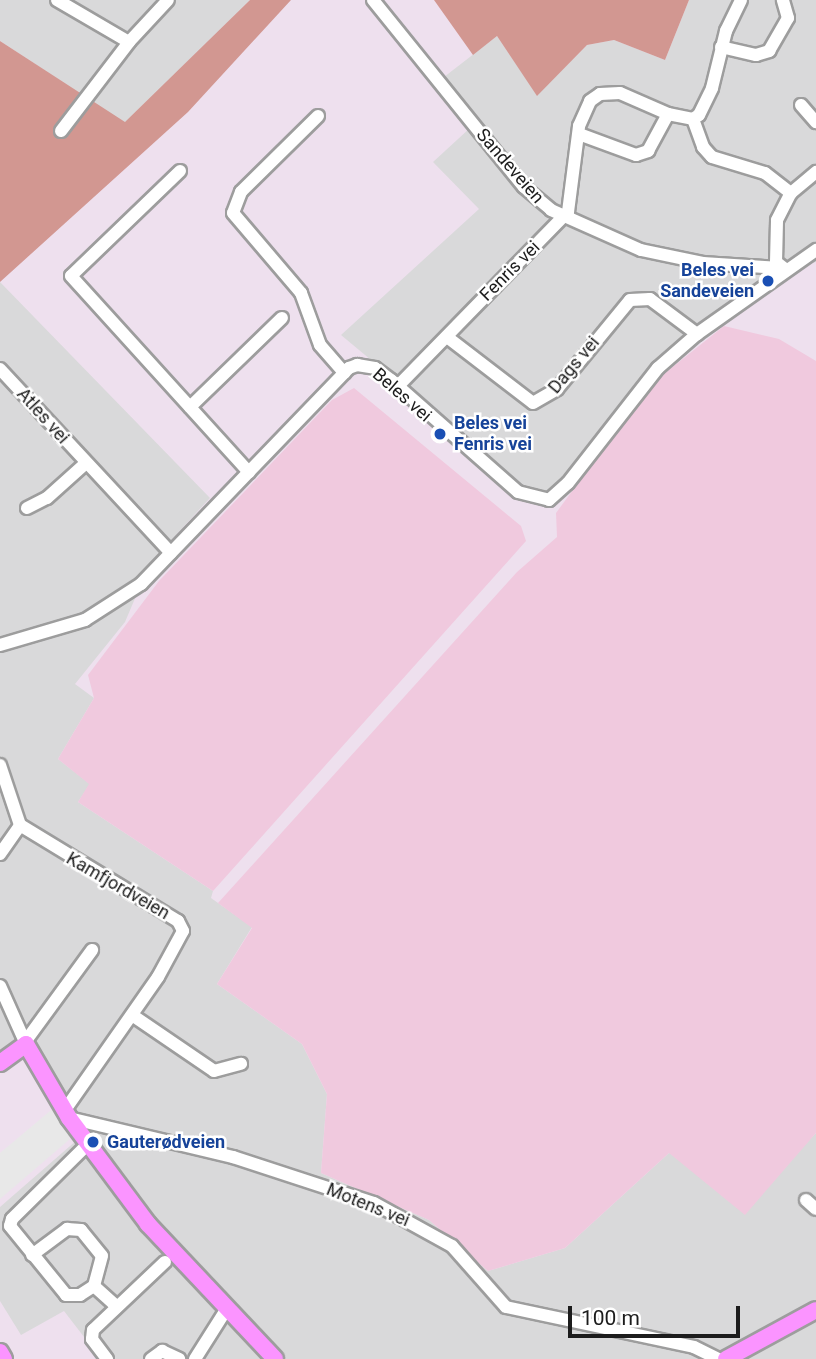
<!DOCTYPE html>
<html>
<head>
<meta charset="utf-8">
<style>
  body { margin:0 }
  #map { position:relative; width:816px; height:1359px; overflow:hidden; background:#eee0ee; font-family:Roboto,sans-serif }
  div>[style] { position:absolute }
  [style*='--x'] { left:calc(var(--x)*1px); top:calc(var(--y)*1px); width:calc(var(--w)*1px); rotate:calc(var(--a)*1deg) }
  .residential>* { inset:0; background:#d9d9da }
  .farmland>* { inset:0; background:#f0c9de }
  .forest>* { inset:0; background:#d29791 }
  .parking>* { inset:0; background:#e8e8e8 }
  .roads { filter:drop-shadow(2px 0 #9d9d9d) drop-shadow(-2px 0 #9d9d9d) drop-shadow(0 2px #9d9d9d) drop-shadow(0 -2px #9d9d9d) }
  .minor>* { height:12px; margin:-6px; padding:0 6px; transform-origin:6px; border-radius:6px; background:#fff }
  .major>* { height:16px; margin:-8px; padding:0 8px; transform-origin:8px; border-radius:8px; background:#fb94ff }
  .dots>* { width:19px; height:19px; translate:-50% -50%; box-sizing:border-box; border:4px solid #fff; border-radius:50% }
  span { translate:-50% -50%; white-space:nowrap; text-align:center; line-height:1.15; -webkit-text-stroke:5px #fff; paint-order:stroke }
  .street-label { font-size:18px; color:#1c1c1c }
  .transit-label { font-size:18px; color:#164399; font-weight:700 }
  .right { translate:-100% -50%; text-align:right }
  .left { translate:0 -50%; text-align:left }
  .scale { position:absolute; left:568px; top:1306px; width:172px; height:32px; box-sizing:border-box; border:4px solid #1c1c1c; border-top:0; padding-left:9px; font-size:21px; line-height:24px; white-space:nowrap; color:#1c1c1c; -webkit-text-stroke:5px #fff; paint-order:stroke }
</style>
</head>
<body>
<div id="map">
  <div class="residential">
    <div style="clip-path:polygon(0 0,250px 0,125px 123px,0 41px)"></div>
    <div style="clip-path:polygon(689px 0,816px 0,816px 262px,769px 275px,667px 349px,553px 494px,527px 490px,341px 335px,479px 209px,433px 162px,470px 128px,435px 84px,497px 36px,537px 95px,587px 45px,614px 40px,665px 60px)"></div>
    <div style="clip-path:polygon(0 282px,210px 498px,150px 563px,125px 622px,75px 684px,94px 698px,58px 759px,90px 784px,78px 802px,213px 891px,211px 898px,252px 927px,217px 984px,302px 1044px,327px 1094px,321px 1173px,429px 1220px,488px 1271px,565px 1248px,669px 1153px,782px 1169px,816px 1133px,816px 1359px,101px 1359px,64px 1311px,21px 1335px,0 1301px,0 1207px,85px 1133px,24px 1033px,0 1053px)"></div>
  </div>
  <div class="farmland">
    <div style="clip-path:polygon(724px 326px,779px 339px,816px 361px,816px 1133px,745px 1215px,669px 1153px,565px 1248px,488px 1271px,429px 1220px,321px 1173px,327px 1094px,302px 1044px,217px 984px,252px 928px,218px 903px,517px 572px,557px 537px,556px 513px,650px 385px)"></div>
    <div style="clip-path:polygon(354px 388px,521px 526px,526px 541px,213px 891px,78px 802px,89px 784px,58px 759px,94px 698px,88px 675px,159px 581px,332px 400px)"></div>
  </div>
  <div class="forest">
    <div style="clip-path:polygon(250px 0,291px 0,188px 112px,0 282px,0 41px,125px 122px)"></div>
    <div style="clip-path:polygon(434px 0,689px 0,665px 60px,614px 40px,587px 45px,537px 96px,497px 36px,473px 55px)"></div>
  </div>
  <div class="parking">
    <div style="clip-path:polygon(56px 1106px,70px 1139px,0 1199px,0 1153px)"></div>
  </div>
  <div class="roads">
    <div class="minor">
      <div style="--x:57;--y:0;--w:83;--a:30.3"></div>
      <div style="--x:373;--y:0;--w:240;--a:51.1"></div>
      <div style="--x:524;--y:187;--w:35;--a:40"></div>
      <div style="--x:551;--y:210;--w:98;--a:24"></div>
      <div style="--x:641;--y:250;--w:63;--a:11.8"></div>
      <div style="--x:703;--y:263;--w:77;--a:3.7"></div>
      <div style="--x:721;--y:47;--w:36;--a:13"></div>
      <div style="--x:756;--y:55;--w:14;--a:-17"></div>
      <div style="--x:769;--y:51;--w:38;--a:-60"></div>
      <div style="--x:788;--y:18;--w:19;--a:-106"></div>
      <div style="--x:801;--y:105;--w:23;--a:49"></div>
      <div style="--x:318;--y:116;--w:108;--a:135.4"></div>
      <div style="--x:241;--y:192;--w:22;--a:111"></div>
      <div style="--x:233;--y:213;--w:105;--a:49.6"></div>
      <div style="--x:301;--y:293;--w:55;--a:69.9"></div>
      <div style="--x:320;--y:345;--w:37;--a:49"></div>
      <div style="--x:693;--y:119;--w:30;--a:70"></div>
      <div style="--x:703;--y:147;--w:13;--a:48"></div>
      <div style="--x:712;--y:157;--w:55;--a:16.8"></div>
      <div style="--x:765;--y:173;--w:33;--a:38"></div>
      <div style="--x:61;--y:131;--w:112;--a:-52.6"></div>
      <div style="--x:129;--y:42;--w:57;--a:-47.1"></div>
      <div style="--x:579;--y:134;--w:61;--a:20.2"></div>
      <div style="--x:636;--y:155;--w:13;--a:-18"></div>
      <div style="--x:648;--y:151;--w:42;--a:-61.6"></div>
      <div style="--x:180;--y:171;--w:151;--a:136.1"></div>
      <div style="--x:71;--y:276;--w:265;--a:47.8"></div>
      <div style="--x:785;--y:269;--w:11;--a:-142"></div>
      <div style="--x:776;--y:262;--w:42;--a:-88.6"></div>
      <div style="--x:777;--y:220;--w:30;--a:-63"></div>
      <div style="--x:791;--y:193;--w:33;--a:-40"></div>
      <div style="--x:447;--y:337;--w:108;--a:37.5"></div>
      <div style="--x:533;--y:403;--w:28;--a:-30"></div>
      <div style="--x:557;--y:389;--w:115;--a:-50.6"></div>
      <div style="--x:630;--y:300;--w:20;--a:-3"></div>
      <div style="--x:650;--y:299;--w:59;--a:36.7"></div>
      <div style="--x:0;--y:369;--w:251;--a:47.1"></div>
      <div style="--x:397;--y:387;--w:245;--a:-45.7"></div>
      <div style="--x:568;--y:212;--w:87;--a:-82.7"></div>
      <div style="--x:579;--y:126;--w:27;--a:-66"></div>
      <div style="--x:590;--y:101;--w:12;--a:-35"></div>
      <div style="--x:600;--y:94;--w:20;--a:-3"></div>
      <div style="--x:620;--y:93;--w:52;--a:23.6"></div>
      <div style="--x:668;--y:114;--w:25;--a:11"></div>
      <div style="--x:693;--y:119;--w:7;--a:-34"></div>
      <div style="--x:699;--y:115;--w:30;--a:-64"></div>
      <div style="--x:712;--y:88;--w:59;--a:-76.2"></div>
      <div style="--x:726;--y:31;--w:34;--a:-64"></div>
      <div style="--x:190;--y:407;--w:128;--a:-44.1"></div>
      <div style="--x:27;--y:508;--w:22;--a:-27"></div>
      <div style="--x:47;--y:498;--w:52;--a:-41.9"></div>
      <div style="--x:0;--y:645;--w:89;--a:-16.4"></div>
      <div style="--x:85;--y:620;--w:67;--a:-32.7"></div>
      <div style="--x:141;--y:584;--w:300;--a:-46.1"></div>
      <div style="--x:349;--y:368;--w:9;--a:-21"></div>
      <div style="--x:357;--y:365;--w:18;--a:9"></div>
      <div style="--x:375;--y:368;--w:20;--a:37"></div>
      <div style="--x:391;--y:380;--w:169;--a:41.4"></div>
      <div style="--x:518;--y:492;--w:32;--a:14"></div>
      <div style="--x:549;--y:500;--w:25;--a:-42"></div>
      <div style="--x:568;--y:483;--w:146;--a:-52"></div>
      <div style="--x:658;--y:368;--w:52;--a:-41.1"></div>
      <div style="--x:697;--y:334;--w:146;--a:-35.2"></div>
      <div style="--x:0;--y:765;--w:63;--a:71.6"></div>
      <div style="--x:20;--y:825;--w:185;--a:31.3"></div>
      <div style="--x:178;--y:921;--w:11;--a:63"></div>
      <div style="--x:183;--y:931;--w:52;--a:118.5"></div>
      <div style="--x:158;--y:977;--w:162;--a:125"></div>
      <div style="--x:0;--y:854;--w:35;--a:-55"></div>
      <div style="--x:0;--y:986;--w:64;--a:65.9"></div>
      <div style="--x:132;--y:1015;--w:99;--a:34.3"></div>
      <div style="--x:214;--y:1071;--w:28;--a:-15"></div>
      <div style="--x:25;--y:1042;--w:114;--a:-53.9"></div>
      <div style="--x:69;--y:1118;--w:169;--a:13.4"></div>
      <div style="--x:233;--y:1157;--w:148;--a:18.1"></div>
      <div style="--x:374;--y:1203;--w:89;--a:28.9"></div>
      <div style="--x:452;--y:1246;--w:81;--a:48.5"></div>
      <div style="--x:506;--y:1307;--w:192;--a:12"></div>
      <div style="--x:694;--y:1347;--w:28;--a:26"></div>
      <div style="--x:88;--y:1144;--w:107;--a:135.4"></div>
      <div style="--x:12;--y:1219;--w:7;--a:106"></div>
      <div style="--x:10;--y:1226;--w:89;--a:50.9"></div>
      <div style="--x:66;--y:1295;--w:14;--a:0"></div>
      <div style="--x:80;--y:1295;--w:17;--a:-33"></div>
      <div style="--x:806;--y:1200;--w:13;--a:42"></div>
      <div style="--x:32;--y:1255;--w:44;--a:-36.6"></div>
      <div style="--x:67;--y:1229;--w:14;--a:4"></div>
      <div style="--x:81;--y:1230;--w:33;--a:51"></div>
      <div style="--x:102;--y:1256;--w:31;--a:105"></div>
      <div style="--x:94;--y:1286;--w:31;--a:42"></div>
      <div style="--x:107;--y:1359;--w:25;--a:-127"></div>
      <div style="--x:92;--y:1339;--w:9;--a:-84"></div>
      <div style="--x:93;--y:1330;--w:99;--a:-43.4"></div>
      <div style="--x:151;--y:1359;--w:14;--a:-36"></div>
      <div style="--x:162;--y:1351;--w:19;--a:25"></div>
      <div style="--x:195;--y:1359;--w:58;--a:-57.7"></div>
    </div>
    <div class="major">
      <div style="--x:0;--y:1063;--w:32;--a:-36"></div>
      <div style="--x:26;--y:1044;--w:86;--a:59.8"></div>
      <div style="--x:69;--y:1118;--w:132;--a:53.3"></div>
      <div style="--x:148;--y:1224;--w:185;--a:46.7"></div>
      <div style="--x:0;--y:1352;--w:8;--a:60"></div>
      <div style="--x:726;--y:1359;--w:102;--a:-28.6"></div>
    </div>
  </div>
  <div class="dots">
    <div style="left:768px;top:281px;background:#1a4fb4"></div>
    <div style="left:440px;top:434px;background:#1a4fb4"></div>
    <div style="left:93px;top:1142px;background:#1a4fb4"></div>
  </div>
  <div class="street-label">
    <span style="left:510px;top:166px;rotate:49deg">Sandeveien</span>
    <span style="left:510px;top:271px;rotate:-45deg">Fenris vei</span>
    <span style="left:574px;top:365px;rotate:-50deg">Dags vei</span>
    <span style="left:402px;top:395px;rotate:41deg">Beles vei</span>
    <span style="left:43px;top:416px;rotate:48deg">Atles vei</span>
    <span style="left:118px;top:886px;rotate:30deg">Kamfjordveien</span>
    <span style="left:368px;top:1205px;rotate:22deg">Motens vei</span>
  </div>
  <div class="transit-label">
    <span class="right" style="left:754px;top:281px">Beles vei<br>Sandeveien</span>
    <span class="left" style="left:454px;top:434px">Beles vei<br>Fenris vei</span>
    <span class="left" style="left:107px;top:1142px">Gauterødveien</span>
  </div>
  <div class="scale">100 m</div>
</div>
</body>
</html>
